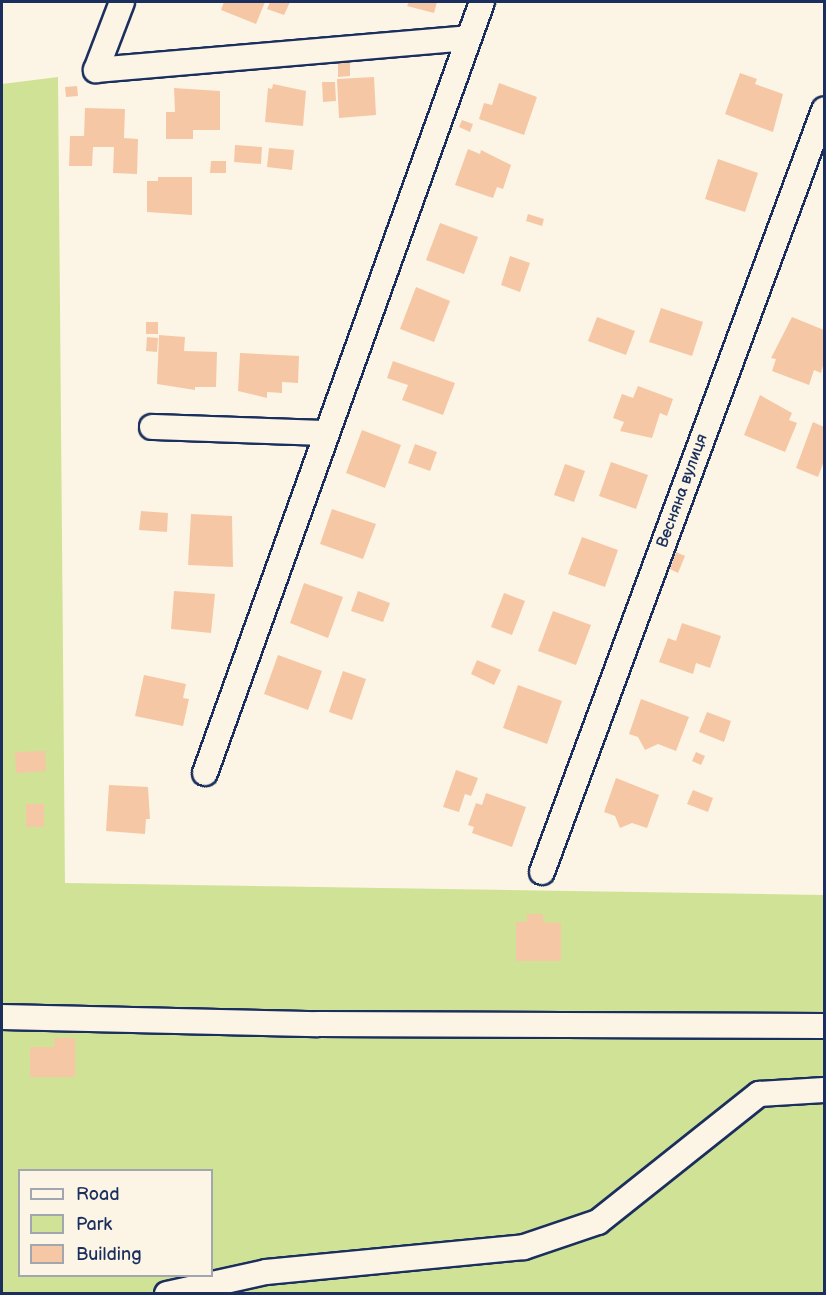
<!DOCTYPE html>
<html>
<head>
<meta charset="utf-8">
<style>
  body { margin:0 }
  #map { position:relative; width:826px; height:1295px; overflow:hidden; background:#fcf5e5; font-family:"Balsamiq Sans",sans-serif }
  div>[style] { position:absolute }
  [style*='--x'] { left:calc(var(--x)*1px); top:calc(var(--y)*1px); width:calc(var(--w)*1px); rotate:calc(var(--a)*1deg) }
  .green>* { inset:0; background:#d0e296 }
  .building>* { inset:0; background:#f6c7a5 }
  .roads { filter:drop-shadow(2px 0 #1b2f5e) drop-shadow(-2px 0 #1b2f5e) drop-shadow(0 2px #1b2f5e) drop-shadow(0 -2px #1b2f5e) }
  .street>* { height:24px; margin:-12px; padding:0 12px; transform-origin:12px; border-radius:12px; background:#fcf5e5 }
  span { translate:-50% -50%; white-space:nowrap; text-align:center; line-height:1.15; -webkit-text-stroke:4.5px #fcf5e5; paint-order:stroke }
  .street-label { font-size:16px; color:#1b2f5e }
  .frame { position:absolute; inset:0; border:3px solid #1b2f5e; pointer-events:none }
  .legend { position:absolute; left:18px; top:1169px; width:195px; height:108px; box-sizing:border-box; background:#fcf5e5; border:2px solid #a2a6af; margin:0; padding:8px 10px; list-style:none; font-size:18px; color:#1b2f5e }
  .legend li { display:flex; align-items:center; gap:12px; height:30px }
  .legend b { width:30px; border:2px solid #a2a6af }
</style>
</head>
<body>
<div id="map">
  <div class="green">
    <div style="clip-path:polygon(evenodd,58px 77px,65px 883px,824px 895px,824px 1293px,2px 1293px,2px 84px,58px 77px,20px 1170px,212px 1170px,212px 1276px,20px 1276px,20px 1170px)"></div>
  </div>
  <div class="building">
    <div style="clip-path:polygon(224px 2px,265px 2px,256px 24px,221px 10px)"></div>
    <div style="clip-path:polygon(270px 2px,290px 2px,284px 15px,267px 9px)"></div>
    <div style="clip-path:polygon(409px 2px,437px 2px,434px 13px,407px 6px)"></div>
    <div style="clip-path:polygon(350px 61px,350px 76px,338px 77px,338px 62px)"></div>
    <div style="clip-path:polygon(740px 73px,757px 79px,755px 84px,783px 94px,773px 132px,725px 114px)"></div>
    <div style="clip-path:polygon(374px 77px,376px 115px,339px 118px,337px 79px)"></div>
    <div style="clip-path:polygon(322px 82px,335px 82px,336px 101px,323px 102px)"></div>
    <div style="clip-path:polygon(499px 83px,537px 97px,524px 135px,479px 119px,484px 103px,492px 105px)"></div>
    <div style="clip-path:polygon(273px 84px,306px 91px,303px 126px,265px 122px,268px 88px,272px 89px)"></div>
    <div style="clip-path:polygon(77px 86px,78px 96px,66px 97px,65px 87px)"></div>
    <div style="clip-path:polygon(174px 88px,220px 91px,220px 130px,193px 130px,193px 139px,166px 139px,166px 112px,175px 112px)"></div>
    <div style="clip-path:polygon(85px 108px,125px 109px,124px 138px,138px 139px,137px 174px,113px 173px,114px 147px,93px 147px,92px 166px,69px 166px,70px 136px,84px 136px)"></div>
    <div style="clip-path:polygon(462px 120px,473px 124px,470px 132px,459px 127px)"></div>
    <div style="clip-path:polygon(235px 145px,262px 147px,261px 164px,234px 162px)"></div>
    <div style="clip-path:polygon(269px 148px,294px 150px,292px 170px,267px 167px)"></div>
    <div style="clip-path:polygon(468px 149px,480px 154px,481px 150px,511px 165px,503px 189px,497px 187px,493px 198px,455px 185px)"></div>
    <div style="clip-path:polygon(718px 159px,758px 173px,745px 212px,705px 199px)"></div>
    <div style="clip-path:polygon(211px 161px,226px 161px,226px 173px,210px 173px)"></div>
    <div style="clip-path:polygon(158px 177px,192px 177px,192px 215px,147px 212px,147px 181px,158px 181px)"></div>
    <div style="clip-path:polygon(528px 214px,544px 219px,542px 226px,526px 221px)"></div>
    <div style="clip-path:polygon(440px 223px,478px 237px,464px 274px,426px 260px)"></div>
    <div style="clip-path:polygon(510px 256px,530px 263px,520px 292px,501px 285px)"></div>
    <div style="clip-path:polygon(416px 287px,450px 301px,434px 342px,400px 329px)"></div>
    <div style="clip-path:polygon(661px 308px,703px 322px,692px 356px,649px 342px)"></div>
    <div style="clip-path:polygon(597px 317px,635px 331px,626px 355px,588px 341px)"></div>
    <div style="clip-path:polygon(792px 317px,824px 330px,824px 362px,821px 373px,814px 370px,809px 385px,772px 371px,776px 359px,771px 358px)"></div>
    <div style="clip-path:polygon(146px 322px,158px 322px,158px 334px,146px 334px)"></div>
    <div style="clip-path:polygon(159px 335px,185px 337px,184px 351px,217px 352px,216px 387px,195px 387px,195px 390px,157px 384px)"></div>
    <div style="clip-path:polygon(147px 337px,158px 338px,157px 352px,146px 351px)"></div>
    <div style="clip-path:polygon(240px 353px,299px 356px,298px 383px,282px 382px,282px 393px,267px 392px,267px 398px,238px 391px)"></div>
    <div style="clip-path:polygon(393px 361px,455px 383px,443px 415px,402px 400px,408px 385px,387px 378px)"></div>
    <div style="clip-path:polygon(638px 386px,673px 399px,667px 416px,660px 413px,652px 438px,620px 431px,624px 422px,613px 418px,622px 394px,633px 398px)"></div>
    <div style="clip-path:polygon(760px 395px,792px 413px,789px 420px,797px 423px,785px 452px,744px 435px)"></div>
    <div style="clip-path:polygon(813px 422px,824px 427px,824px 461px,818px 477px,796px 468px)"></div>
    <div style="clip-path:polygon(362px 430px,401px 445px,385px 488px,346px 473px)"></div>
    <div style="clip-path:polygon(415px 444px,437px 452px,430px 471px,408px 463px)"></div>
    <div style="clip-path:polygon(611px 462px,648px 475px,636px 509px,599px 496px)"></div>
    <div style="clip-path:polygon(565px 464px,585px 471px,574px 502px,554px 495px)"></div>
    <div style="clip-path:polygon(332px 509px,376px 524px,363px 559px,320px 544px)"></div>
    <div style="clip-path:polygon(141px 511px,168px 513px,167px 532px,139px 530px)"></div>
    <div style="clip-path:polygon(191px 514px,232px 516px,233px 567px,188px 565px)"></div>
    <div style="clip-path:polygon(582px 537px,618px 550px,605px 587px,568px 574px)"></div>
    <div style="clip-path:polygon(676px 552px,685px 556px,678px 573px,670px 569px)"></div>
    <div style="clip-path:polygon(304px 583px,343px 597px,328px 638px,290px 623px)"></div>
    <div style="clip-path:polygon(174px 591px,215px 594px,211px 633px,171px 629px)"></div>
    <div style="clip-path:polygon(358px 591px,390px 603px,383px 622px,351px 611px)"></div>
    <div style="clip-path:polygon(504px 593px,525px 601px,512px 635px,491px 627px)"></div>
    <div style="clip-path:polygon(553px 611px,591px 625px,576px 665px,538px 651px)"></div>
    <div style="clip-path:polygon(682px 623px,721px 636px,710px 668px,696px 663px,693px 674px,659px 662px,668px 638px,676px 641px)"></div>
    <div style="clip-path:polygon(278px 655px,322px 671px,308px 710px,264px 694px)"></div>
    <div style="clip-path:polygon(477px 660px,501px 670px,494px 685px,471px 674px)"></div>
    <div style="clip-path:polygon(343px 671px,366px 679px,352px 720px,329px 712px)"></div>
    <div style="clip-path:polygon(144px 675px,186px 684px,183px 698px,189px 699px,183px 726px,135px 716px)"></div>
    <div style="clip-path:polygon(518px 685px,562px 701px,547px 744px,503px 728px)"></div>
    <div style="clip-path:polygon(641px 699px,689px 717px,676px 751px,658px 744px,645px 750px,638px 737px,629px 734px)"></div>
    <div style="clip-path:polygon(707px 712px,731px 721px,724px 742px,699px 732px)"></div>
    <div style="clip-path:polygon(45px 751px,46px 771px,16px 773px,15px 752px)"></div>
    <div style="clip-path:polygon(696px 752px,705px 756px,701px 765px,692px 761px)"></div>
    <div style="clip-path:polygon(456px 770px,478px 778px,471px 796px,465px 794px,459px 812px,443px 807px)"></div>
    <div style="clip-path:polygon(616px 778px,659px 795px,647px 828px,632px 823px,620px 828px,615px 816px,604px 812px)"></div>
    <div style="clip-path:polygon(109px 785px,148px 787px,150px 819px,146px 819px,145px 834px,106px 831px)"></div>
    <div style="clip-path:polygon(693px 790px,713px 798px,708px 812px,687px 804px)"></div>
    <div style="clip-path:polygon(486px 793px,526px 807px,512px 847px,472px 833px,474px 827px,468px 825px,476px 803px,482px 805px)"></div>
    <div style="clip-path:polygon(26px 804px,44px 804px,44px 827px,26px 827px)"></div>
    <div style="clip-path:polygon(527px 914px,543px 914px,543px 922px,561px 923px,561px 961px,516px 961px,516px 922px,527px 922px)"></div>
    <div style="clip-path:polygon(55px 1038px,75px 1038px,75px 1077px,30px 1077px,30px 1047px,54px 1047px)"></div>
  </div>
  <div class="roads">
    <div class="street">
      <div style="--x:122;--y:2;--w:73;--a:110.9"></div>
      <div style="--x:96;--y:70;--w:373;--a:-4.9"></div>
      <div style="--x:152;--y:427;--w:174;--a:2"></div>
      <div style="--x:205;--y:773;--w:819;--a:-70.24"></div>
      <div style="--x:542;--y:872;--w:813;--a:-69.69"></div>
      <div style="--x:2;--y:1017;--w:316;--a:1.3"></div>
      <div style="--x:318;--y:1024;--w:506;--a:0.23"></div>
      <div style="--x:167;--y:1294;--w:101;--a:-12.5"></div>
      <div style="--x:266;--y:1272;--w:259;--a:-5.5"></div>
      <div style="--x:524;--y:1247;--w:78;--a:-18.7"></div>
      <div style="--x:598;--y:1222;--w:206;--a:-38.5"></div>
      <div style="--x:759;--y:1094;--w:65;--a:-3.5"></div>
    </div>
  </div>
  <div class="street-label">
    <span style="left:683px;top:491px;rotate:-70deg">Весняна вулиця</span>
  </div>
  <div class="frame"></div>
  <ul class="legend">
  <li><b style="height:8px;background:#fcf5e5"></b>Road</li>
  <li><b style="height:16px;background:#d0e296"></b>Park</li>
  <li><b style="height:16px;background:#f6c7a5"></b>Building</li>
  </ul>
</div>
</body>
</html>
